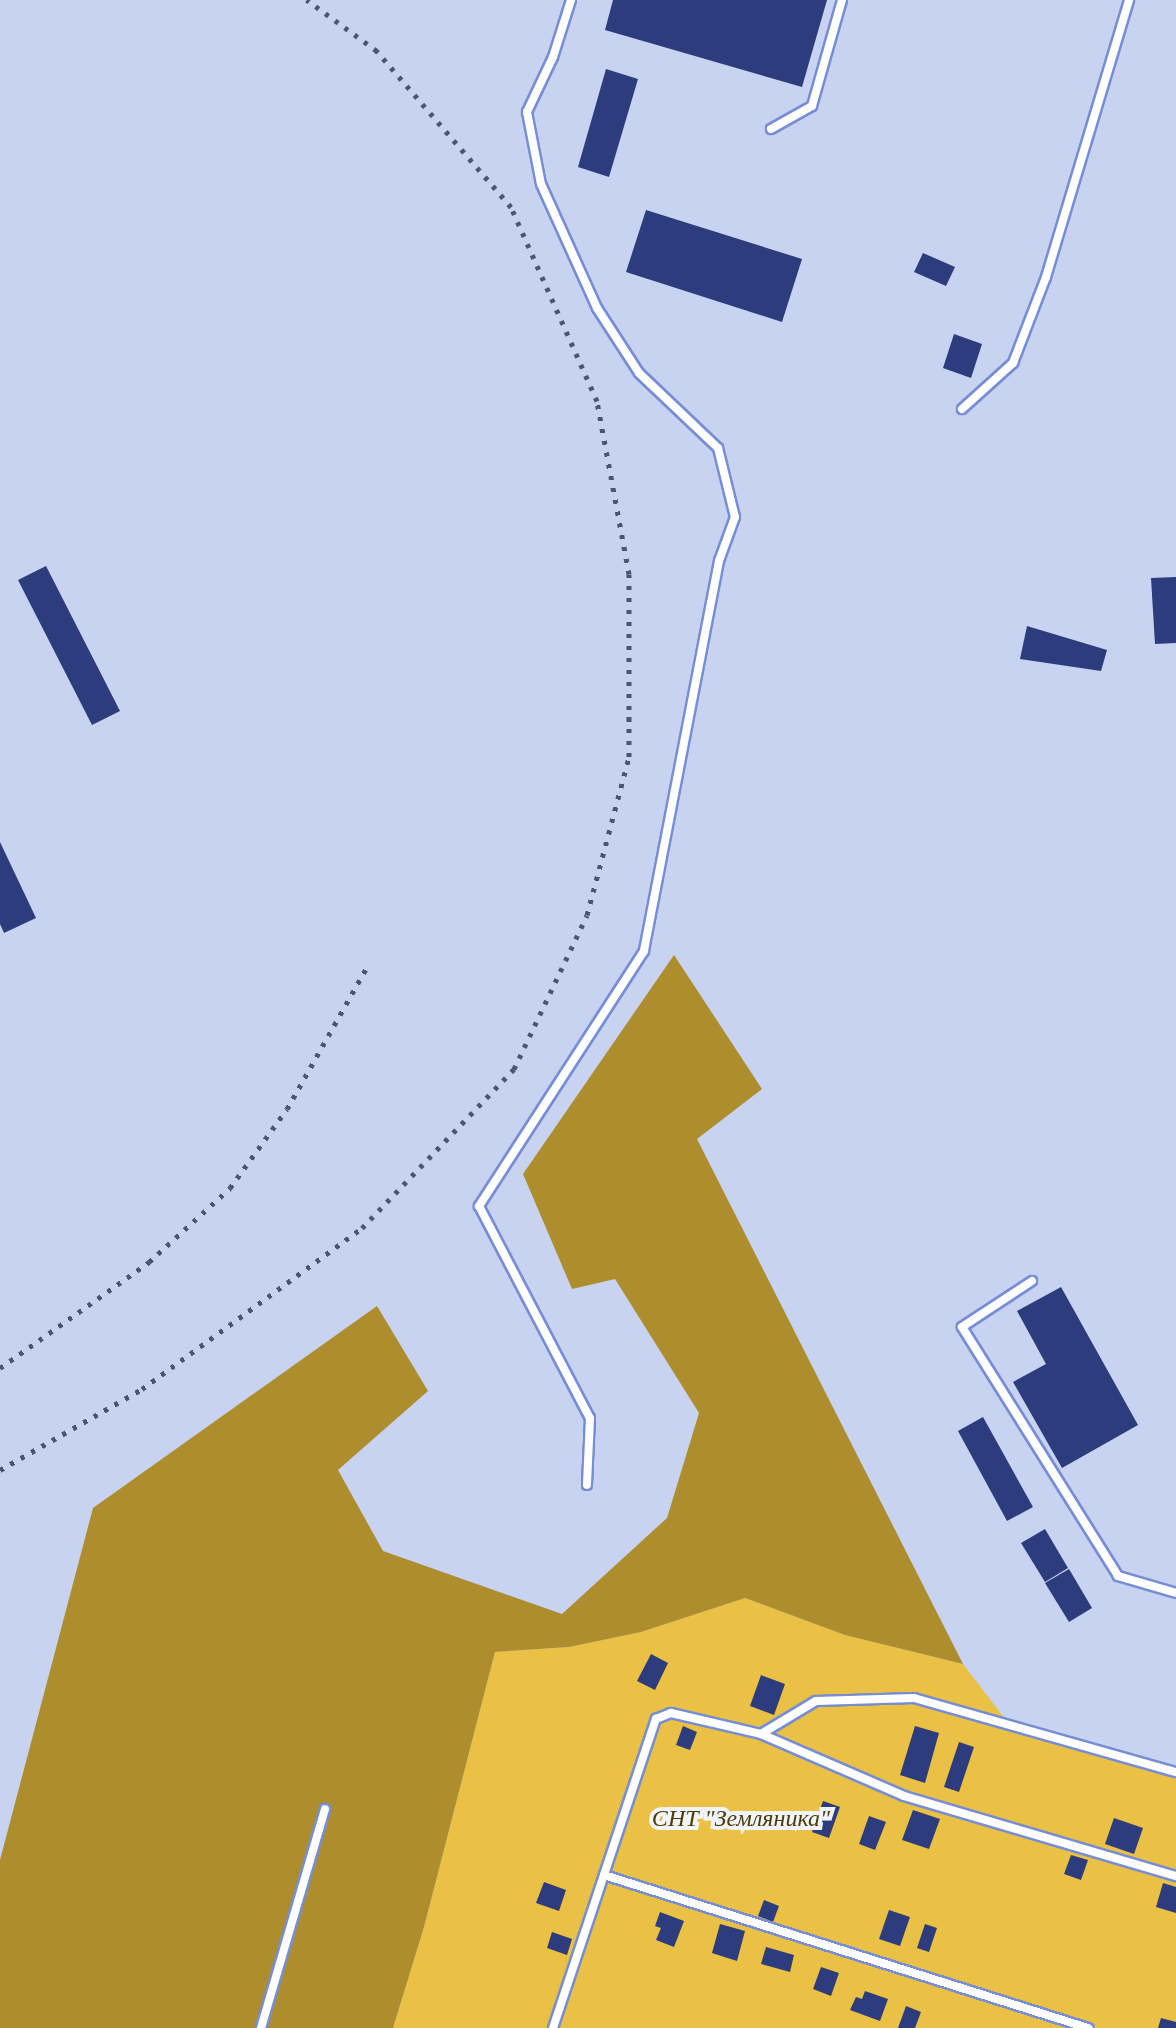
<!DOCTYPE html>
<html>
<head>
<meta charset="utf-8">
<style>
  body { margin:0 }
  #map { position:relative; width:1176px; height:2028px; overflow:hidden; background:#c8d3f1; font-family:Georgia,serif }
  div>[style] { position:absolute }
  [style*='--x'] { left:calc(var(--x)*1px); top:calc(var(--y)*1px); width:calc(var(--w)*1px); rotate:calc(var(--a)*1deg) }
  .green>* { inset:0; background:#eac145 }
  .forest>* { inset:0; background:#ad8d2d }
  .building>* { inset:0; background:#2c3c7c }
  .roads { filter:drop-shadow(2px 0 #778dd4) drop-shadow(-2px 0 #778dd4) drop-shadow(0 2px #778dd4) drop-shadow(0 -2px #778dd4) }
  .service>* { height:8px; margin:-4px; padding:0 4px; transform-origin:4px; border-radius:4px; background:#fff }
  .rail>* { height:5px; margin-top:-2.5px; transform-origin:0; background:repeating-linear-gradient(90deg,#4b5470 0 4px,transparent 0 12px) }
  span { translate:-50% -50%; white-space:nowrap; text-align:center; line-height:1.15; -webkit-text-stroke:8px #f1f4fc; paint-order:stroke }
  .park-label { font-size:24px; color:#4d3c06; font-style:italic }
</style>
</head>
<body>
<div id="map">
  <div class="green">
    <div style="clip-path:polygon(745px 1598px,845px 1635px,963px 1664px,1009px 1724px,1176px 1776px,1176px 2028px,393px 2028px,424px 1927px,495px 1652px,569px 1647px,641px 1632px)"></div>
  </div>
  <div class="forest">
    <div style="clip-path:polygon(674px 955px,762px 1089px,697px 1139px,963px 1664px,845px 1635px,745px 1598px,641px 1632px,569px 1647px,495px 1652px,424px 1927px,393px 2028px,0 2028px,0 1860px,93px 1508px,377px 1306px,428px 1391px,338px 1470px,383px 1551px,562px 1614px,667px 1518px,699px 1413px,615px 1279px,572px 1289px,523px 1174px)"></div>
  </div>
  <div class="building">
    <div style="clip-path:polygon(613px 0,827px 0,802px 87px,605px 30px)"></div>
    <div style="clip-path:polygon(606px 69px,638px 79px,609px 177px,578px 167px)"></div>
    <div style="clip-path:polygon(646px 210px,802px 259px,782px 322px,626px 272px)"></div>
    <div style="clip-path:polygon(923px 253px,955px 267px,946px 286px,914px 272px)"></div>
    <div style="clip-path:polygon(954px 334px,982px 344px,971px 378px,943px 368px)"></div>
    <div style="clip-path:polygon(46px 566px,120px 711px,92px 725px,18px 580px)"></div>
    <div style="clip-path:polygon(1176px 577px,1176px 643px,1155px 644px,1151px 578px)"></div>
    <div style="clip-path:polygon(1027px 626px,1107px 650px,1101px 671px,1020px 659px)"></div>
    <div style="clip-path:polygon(0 842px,36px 918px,4px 933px,0 924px)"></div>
    <div style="clip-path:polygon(1061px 1287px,1138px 1425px,1062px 1468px,1013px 1382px,1046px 1364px,1017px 1311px)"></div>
    <div style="clip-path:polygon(983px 1417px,1033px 1507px,1007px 1521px,958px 1431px)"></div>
    <div style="clip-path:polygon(1045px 1529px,1068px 1568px,1045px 1582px,1021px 1543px)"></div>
    <div style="clip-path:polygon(1069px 1569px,1092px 1608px,1069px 1622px,1045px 1583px)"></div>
    <div style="clip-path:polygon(651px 1654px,668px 1663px,655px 1690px,637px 1681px)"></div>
    <div style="clip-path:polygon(761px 1675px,785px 1684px,774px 1715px,750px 1706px)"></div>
    <div style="clip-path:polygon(683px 1726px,697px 1732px,690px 1750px,676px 1745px)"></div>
    <div style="clip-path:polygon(915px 1726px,939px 1733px,925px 1783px,900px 1775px)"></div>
    <div style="clip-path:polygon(959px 1742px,974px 1747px,959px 1792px,944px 1787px)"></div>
    <div style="clip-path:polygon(823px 1801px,840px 1807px,829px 1838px,812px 1832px)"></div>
    <div style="clip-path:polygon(913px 1810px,940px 1819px,929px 1849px,902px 1840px)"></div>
    <div style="clip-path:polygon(869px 1816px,886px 1822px,875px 1850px,859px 1844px)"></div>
    <div style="clip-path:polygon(1114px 1818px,1143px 1828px,1134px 1854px,1105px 1844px)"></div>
    <div style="clip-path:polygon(1071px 1855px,1088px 1860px,1081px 1880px,1064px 1874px)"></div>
    <div style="clip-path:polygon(544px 1882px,566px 1890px,559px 1911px,536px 1903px)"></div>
    <div style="clip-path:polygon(1163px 1883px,1176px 1887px,1176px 1913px,1156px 1907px)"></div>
    <div style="clip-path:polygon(764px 1900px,779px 1906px,773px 1922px,758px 1916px)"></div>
    <div style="clip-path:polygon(889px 1910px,910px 1917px,900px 1946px,879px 1939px)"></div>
    <div style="clip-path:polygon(660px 1912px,684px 1921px,674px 1947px,656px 1940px,661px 1928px,655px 1926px)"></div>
    <div style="clip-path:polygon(720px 1924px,745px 1931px,737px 1961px,712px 1953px)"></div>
    <div style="clip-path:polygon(925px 1924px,937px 1928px,929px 1952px,917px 1948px)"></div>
    <div style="clip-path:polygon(552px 1932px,572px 1939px,567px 1955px,547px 1948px)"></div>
    <div style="clip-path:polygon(766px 1947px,794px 1955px,790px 1972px,761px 1964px)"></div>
    <div style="clip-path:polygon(821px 1967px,839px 1973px,831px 1996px,813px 1989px)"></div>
    <div style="clip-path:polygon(865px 1991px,888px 1999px,880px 2021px,850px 2010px,856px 1997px,862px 1999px)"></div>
    <div style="clip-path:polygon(906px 2006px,921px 2012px,915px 2028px,898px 2028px)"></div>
    <div style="clip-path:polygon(1161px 2018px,1176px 2022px,1176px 2028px,1158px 2028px)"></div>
  </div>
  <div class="roads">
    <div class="service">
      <div style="--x:571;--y:0;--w:60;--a:107.5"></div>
      <div style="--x:553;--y:57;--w:61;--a:115.3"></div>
      <div style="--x:527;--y:112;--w:73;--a:79"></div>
      <div style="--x:541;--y:184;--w:136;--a:65.7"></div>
      <div style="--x:597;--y:308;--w:77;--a:57.1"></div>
      <div style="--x:639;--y:373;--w:109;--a:43.5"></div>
      <div style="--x:718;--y:448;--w:71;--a:76.2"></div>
      <div style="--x:735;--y:517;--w:47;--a:110"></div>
      <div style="--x:719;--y:561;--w:397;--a:100.9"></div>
      <div style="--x:644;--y:951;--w:304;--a:122.9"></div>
      <div style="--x:479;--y:1206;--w:239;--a:62.4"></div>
      <div style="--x:590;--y:1418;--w:67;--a:92.6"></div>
      <div style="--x:771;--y:129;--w:47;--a:-29.3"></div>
      <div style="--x:812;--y:106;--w:110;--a:-74.2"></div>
      <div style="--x:962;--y:409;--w:69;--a:-42"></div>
      <div style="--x:1013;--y:363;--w:92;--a:-69"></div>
      <div style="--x:1046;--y:277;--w:289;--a:-73.3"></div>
      <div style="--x:1032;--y:1281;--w:84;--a:146.7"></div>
      <div style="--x:962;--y:1327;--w:294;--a:57.9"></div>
      <div style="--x:1118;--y:1576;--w:60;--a:16.3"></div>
      <div style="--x:761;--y:1734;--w:64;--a:-31"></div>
      <div style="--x:816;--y:1701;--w:98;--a:-1.8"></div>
      <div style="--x:914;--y:1698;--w:272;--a:15.8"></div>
      <div style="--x:604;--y:1875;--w:508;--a:17.54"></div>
      <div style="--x:261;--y:2028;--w:228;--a:-73.7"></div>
      <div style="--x:553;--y:2028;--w:326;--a:-71.6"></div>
      <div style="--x:656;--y:1719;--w:16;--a:-22"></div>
      <div style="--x:671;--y:1713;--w:92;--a:13.1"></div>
      <div style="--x:761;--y:1734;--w:156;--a:23.4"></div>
      <div style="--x:904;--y:1796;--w:284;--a:16.4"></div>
    </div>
  </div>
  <div class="rail">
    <div style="--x:0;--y:1368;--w:183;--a:-35.4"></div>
    <div style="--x:149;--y:1262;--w:110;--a:-42.4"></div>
    <div style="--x:230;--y:1188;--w:97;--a:-54.2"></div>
    <div style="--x:287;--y:1109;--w:161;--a:-60.6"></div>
    <div style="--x:0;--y:1470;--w:163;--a:-29.7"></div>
    <div style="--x:142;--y:1389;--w:273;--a:-36.2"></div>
    <div style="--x:362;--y:1228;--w:220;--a:-46.3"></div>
    <div style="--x:514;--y:1069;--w:170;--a:-64.6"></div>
    <div style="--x:587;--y:915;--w:163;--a:-75.1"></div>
    <div style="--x:629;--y:757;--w:183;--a:-90"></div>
    <div style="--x:629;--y:574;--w:176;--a:-100.5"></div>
    <div style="--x:597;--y:401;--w:212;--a:-113.9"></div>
    <div style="--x:511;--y:207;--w:206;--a:-130.7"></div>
    <div style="--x:377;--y:51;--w:87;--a:-143.9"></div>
  </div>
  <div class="park-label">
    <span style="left:741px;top:1819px">СНТ "Земляника"</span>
  </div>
</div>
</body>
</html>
